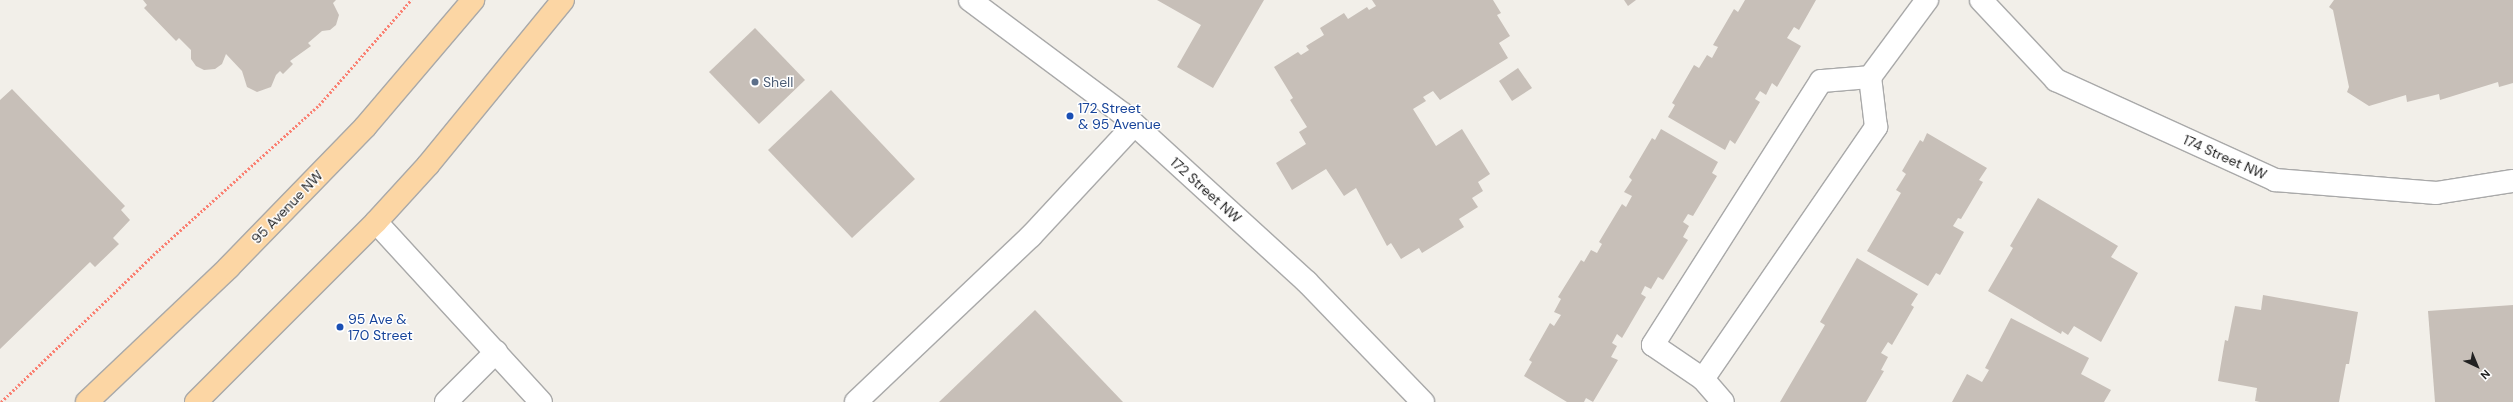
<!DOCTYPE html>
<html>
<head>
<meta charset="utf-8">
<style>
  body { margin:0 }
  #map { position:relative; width:2513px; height:402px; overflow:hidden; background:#f2efe9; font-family:"DM Sans",sans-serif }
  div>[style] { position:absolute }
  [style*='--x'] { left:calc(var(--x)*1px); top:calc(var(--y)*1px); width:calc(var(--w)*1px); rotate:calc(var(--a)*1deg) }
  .building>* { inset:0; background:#c7bfb8 }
  .path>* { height:2.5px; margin-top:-1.25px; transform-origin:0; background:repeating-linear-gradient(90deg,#fa8072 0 2px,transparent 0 4px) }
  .roads { filter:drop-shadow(1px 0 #a9a9a9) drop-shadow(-1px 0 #a9a9a9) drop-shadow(0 1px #a9a9a9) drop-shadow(0 -1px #a9a9a9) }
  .minor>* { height:22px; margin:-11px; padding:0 11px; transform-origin:11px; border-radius:11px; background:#fff }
  .major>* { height:22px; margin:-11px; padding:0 11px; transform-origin:11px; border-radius:11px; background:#fcd6a4 }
  .dots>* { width:11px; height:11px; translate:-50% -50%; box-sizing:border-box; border:2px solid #fff; border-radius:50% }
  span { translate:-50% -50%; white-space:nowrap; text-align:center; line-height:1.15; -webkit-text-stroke:3px #fff; paint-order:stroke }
  .service-label { font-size:14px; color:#4e5e75 }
  .left { translate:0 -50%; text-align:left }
  .transit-label { font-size:14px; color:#164399 }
  .street-label { font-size:14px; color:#222 }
  .north { position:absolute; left:2457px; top:346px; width:40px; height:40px; -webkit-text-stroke:3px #fff; paint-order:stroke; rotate:136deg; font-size:11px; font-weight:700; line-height:16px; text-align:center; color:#222 }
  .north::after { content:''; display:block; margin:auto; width:14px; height:18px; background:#222; clip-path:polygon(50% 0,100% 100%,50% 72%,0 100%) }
</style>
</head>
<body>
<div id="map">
  <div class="building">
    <div style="clip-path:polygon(143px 0,336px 0,333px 3px,339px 15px,336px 25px,330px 30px,322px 31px,308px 43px,311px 46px,290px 61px,293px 64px,283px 74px,280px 71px,276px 75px,271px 87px,257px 92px,247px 87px,242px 71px,226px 54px,222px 64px,215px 69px,204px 70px,196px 66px,191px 59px,191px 50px,179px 38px,176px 41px,144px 8px,147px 5px)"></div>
    <div style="clip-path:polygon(1157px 0,1264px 0,1213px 88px,1177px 67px,1201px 25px)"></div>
    <div style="clip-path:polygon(1372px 0,1493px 0,1501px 13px,1497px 15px,1510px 36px,1499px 43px,1508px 58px,1440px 100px,1433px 91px,1423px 97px,1426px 101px,1413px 109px,1436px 146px,1462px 129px,1490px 174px,1478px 182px,1483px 191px,1472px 198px,1478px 207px,1459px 219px,1464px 227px,1422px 253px,1419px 248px,1401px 259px,1391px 243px,1387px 246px,1356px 188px,1344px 196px,1326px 169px,1292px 190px,1276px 163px,1306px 144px,1299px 132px,1307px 127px,1290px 100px,1293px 98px,1274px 67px,1298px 52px,1301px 55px,1309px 50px,1306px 46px,1324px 35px,1320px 28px,1344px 13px,1348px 19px,1367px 7px,1369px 10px,1376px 6px)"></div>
    <div style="clip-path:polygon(1624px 0,1636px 0,1628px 6px)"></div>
    <div style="clip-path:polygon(1745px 0,1816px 0,1799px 30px,1794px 27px,1787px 38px,1801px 46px,1777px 87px,1772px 83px,1766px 95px,1760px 91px,1755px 99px,1760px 102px,1735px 144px,1730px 140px,1725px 150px,1668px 117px,1675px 105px,1672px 103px,1694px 65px,1699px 68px,1707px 55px,1712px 58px,1718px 47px,1713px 45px,1734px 9px,1738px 12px)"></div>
    <div style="clip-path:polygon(2334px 0,2513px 0,2513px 83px,2499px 87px,2498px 82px,2440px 100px,2439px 94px,2407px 102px,2406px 95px,2369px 106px,2347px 92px,2349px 87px,2333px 10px,2329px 7px)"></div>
    <div style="clip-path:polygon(755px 28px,805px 80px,759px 124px,709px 72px)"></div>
    <div style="clip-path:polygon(1518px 68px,1532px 88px,1512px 101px,1499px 81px)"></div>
    <div style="clip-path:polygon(12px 89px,125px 206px,121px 210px,130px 220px,113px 238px,119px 244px,95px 267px,90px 262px,0 349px,0 100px)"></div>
    <div style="clip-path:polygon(831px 90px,915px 179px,852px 238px,768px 150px)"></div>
    <div style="clip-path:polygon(1661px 129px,1718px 162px,1712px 173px,1717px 176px,1693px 216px,1688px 214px,1683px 222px,1689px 226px,1683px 237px,1688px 240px,1663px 280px,1658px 277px,1651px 289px,1645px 286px,1641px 294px,1646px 297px,1622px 338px,1617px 334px,1612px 343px,1617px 346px,1611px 357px,1618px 360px,1593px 402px,1586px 398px,1584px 402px,1567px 402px,1524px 376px,1532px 362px,1529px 360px,1550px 323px,1554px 326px,1561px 315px,1554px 312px,1561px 299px,1558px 297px,1581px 260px,1584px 262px,1591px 250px,1597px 253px,1602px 244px,1599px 242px,1622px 204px,1626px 207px,1632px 196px,1624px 192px,1632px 180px,1629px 177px,1652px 138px,1655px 140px)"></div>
    <div style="clip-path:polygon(1927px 133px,1987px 168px,1979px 180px,1983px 182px,1961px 219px,1958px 218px,1953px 226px,1964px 232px,1940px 275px,1936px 273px,1928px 286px,1867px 251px,1901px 193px,1896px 190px,1906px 174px,1902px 171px,1920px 140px,1923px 142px)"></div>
    <div style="clip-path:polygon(2038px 198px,2118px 246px,2111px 257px,2138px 273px,2101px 342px,2074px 326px,2068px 335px,2062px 331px,2061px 334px,1988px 291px,2013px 248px,2010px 246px)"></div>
    <div style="clip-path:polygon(1857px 258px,1918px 294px,1911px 305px,1914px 307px,1892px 345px,1888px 342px,1881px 353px,1888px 357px,1881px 370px,1884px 371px,1866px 402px,1780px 402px,1825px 325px,1820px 322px)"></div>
    <div style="clip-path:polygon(2263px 295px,2358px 312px,2349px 364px,2346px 364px,2339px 402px,2260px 402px,2255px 401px,2257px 388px,2218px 381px,2225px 340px,2228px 341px,2235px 306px,2261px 310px)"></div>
    <div style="clip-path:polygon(2513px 305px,2513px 402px,2435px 402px,2428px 311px)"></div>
    <div style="clip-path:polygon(1035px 310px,1123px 402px,939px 402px)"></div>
    <div style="clip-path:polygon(2011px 318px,2089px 358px,2081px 374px,2111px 390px,2104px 402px,1952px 402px,1967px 374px,1982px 382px,1989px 370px,1985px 368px)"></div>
  </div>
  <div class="path">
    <div style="--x:1;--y:402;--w:211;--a:-44"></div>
    <div style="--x:153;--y:255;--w:224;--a:-42.1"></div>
    <div style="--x:319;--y:105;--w:140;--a:-48.8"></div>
  </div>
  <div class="roads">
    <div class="minor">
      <div style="--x:970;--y:0;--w:191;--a:36.7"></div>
      <div style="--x:1123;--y:114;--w:249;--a:42.4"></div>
      <div style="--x:1307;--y:282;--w:167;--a:46"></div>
      <div style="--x:1981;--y:0;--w:110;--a:46.8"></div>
      <div style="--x:2056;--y:80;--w:241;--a:24.5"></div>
      <div style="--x:2275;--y:180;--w:162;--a:4.6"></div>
      <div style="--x:2436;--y:193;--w:78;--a:-8.9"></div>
      <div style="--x:1870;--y:77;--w:49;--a:175.3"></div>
      <div style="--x:1821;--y:81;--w:313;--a:122.5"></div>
      <div style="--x:1653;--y:345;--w:60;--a:34.2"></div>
      <div style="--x:1703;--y:379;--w:306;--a:-55.5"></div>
      <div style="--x:1876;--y:127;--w:50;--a:-96.8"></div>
      <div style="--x:1870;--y:77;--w:96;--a:-53.5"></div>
      <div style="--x:376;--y:222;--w:244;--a:47.5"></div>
      <div style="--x:1703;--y:379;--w:30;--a:49"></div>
      <div style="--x:446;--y:402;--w:71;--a:-45"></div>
      <div style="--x:856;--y:402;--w:241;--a:-43.5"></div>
      <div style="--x:1031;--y:236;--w:151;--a:-47.1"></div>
    </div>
    <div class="major">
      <div style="--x:87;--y:402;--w:195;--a:-43.5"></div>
      <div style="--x:228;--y:268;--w:197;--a:-45.8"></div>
      <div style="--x:365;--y:127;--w:167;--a:-49.6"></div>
      <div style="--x:196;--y:402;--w:255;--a:-45"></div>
      <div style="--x:376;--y:222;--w:77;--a:-47.6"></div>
      <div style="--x:428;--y:165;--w:213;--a:-50.7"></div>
    </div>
  </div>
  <div class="dots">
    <div style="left:755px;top:82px;background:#5c6f8a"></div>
    <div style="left:1070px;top:116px;background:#1a4fb4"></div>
    <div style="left:340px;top:327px;background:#1a4fb4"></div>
  </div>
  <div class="service-label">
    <span class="left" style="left:763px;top:82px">Shell</span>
  </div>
  <div class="transit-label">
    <span class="left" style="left:1078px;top:116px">172 Street<br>&amp; 95 Avenue</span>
    <span class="left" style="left:348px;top:327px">95 Ave &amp;<br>170 Street</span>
  </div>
  <div class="street-label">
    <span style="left:2225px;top:157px;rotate:24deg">174 Street NW</span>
    <span style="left:1206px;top:190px;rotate:42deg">172 Street NW</span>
    <span style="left:287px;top:207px;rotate:-46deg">95 Avenue NW</span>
  </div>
  <div class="north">N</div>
</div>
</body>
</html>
